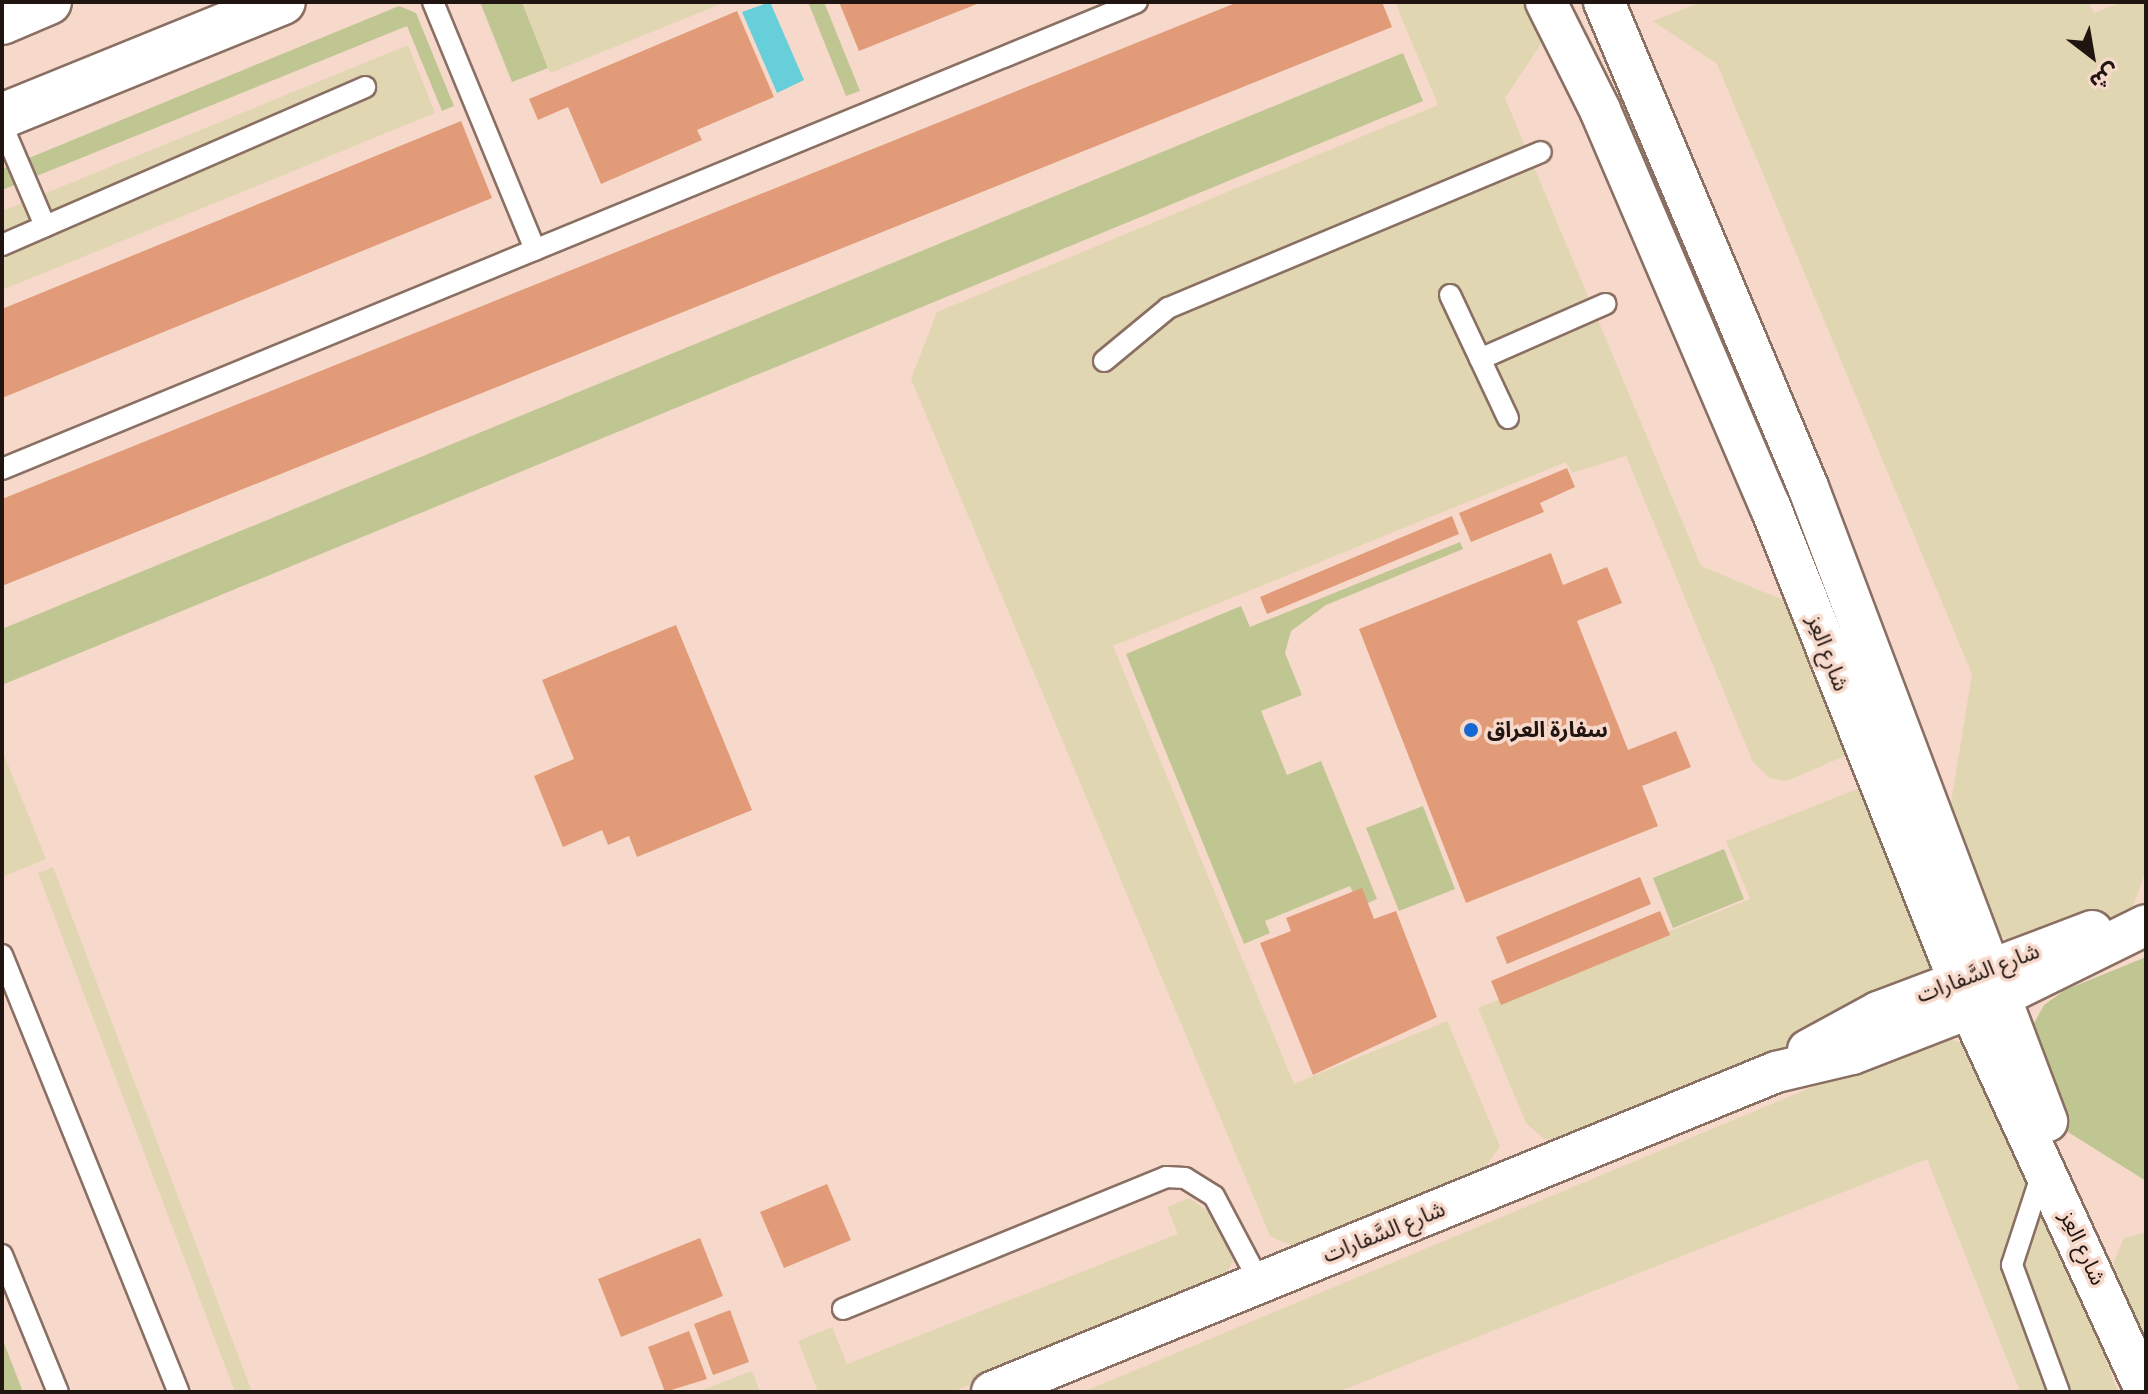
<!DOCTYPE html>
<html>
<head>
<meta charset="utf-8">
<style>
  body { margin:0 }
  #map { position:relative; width:2148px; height:1394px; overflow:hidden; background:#f7d9cb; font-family:"Fira Sans Condensed","Noto Sans Arabic",sans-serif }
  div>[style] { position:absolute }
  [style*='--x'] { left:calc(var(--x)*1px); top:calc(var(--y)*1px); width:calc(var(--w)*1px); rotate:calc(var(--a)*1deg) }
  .green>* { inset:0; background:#c0c692 }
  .sand>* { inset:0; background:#e0d6b1 }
  .water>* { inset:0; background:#66cfd9 }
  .building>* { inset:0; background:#e29b79 }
  .roads { filter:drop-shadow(2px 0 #8a6f63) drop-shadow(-2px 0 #8a6f63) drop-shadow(0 2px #8a6f63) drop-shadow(0 -2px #8a6f63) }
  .service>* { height:20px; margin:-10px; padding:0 10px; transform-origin:10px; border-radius:10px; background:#fff }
  .minor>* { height:40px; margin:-20px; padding:0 20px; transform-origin:20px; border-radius:20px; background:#fff }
  .tertiary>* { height:44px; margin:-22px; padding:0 22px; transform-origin:22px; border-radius:22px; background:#fff }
  .dots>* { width:22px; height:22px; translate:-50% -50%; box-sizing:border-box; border:4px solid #f7d9cb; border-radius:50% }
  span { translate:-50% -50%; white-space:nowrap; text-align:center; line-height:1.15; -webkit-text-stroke:7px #f7d9cb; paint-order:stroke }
  .street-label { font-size:22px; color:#201511 }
  .poi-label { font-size:22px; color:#201511; font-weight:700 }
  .left { translate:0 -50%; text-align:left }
  .frame { position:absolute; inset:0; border:4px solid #201511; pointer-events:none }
  .north { position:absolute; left:2052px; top:16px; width:80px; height:80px; -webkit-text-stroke:6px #f7d9cb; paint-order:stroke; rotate:149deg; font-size:22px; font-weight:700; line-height:32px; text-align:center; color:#201511 }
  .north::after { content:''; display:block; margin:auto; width:28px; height:36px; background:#201511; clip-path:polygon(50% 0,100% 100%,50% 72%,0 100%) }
</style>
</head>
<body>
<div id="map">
  <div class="green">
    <div style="clip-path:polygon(480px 2px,522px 2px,548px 68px,512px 82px)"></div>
    <div style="clip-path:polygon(808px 2px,824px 2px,860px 91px,846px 96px)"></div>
    <div style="clip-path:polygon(399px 6px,416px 13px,454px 106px,442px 111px,407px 26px,2px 190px,2px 169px)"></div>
    <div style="clip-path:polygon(1403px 53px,1423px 101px,2px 685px,2px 629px)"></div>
    <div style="clip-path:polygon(1460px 542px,1463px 549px,1326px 605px,1291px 631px,1285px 653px,1302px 695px,1261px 711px,1287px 775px,1321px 761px,1377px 899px,1359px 907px,1350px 886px,1265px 921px,1270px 933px,1244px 944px,1126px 654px,1241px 606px,1250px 627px)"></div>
    <div style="clip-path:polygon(1423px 806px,1455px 889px,1399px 911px,1366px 828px)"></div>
    <div style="clip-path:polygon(1724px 849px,1744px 899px,1673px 928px,1653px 878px)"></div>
    <div style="clip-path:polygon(2146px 957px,2146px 1181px,2068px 1132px,2032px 1047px,2032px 1027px,2044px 1005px,2065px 990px)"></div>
    <div style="clip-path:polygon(2px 1338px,23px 1392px,2px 1392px)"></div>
  </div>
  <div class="sand">
    <div style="clip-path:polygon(522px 2px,726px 2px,550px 73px)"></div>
    <div style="clip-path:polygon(1395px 2px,1540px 2px,1553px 26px,1505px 98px,1701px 566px,1807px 610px,1858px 733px,1847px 755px,1787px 781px,1770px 778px,1753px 762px,1626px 456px,1572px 473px,1566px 462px,1113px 646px,1294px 1084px,1447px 1021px,1500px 1146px,1479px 1176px,1296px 1247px,1270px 1236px,911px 379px,937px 312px,1438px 105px)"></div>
    <div style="clip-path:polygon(1701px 2px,2089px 2px,2094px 13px,2122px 2px,2146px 2px,2146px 870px,2132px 909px,2063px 946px,2014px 944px,1993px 931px,1970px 873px,1951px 803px,1972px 674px,1717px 64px,1653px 21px)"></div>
    <div style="clip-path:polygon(408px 45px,435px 113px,2px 290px,2px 211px)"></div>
    <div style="clip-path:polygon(2px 750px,46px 859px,2px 877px)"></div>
    <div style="clip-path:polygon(1857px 789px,1889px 802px,1946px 940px,1936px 986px,1571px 1141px,1544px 1139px,1526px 1123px,1478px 1008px,1750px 899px,1726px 841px)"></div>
    <div style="clip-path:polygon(53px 867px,252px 1392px,235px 1392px,38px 873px)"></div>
    <div style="clip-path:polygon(1950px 1039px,1972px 1046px,1995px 1069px,2118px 1392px,2020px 1392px,1927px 1159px,1338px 1392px,1083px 1392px,1920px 1042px)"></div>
    <div style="clip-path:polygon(1189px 1198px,1219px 1218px,1233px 1262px,1218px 1284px,952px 1392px,818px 1392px,798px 1341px,832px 1327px,847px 1364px,1178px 1234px,1167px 1207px)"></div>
    <div style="clip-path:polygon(2146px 1232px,2146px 1347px,2113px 1264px,2124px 1238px)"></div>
    <div style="clip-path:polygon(752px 1371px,760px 1392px,697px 1392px)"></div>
  </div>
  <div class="water">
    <div style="clip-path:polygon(770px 2px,804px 80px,777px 93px,742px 12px)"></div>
  </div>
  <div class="building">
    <div style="clip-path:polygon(839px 2px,982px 2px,859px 51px)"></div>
    <div style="clip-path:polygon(1238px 2px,1382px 2px,1392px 27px,2px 586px,2px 499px)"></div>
    <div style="clip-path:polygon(737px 11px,774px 97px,697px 130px,702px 140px,601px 184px,568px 107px,538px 120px,529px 99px)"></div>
    <div style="clip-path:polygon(461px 121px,492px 198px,2px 398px,2px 309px)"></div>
    <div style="clip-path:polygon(1567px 468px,1575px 487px,1540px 503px,1544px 512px,1471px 542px,1459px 513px)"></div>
    <div style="clip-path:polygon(1452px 516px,1459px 534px,1267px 614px,1260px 597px)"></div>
    <div style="clip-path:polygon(1551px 553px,1563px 585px,1607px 567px,1622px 603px,1577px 621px,1628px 750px,1676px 731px,1691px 767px,1642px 786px,1658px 826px,1466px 903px,1359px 629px)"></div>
    <div style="clip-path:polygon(676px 625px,752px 810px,637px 857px,629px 836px,608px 845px,602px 830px,563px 847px,534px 776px,574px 759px,542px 680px)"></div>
    <div style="clip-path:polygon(1640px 877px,1651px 904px,1507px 964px,1496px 937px)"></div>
    <div style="clip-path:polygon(1362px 888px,1374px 919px,1396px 911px,1437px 1017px,1313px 1075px,1260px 943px,1291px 931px,1286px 918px)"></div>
    <div style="clip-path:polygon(1660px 911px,1670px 935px,1501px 1005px,1491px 981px)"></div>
    <div style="clip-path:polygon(827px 1184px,851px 1240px,784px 1268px,760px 1212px)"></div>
    <div style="clip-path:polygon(700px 1238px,723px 1296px,621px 1337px,598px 1279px)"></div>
    <div style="clip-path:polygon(730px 1310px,749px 1362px,713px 1375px,694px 1324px)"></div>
    <div style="clip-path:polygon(689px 1331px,707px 1379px,665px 1392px,648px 1347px)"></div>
  </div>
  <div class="roads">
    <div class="service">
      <div style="--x:433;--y:2;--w:268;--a:67.6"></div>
      <div style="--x:2;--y:125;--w:110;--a:66.9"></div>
      <div style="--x:2;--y:245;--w:396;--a:-23.5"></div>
      <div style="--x:1450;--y:295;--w:136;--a:64.8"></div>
      <div style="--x:1480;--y:359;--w:137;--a:-23.7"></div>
      <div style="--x:1104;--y:361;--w:83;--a:-39.6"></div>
      <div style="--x:1168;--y:308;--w:404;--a:-22.7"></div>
      <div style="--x:2;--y:469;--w:1227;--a:-22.36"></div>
      <div style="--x:2;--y:955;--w:471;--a:68"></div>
      <div style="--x:2043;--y:1170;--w:100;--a:108.1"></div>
      <div style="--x:2012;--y:1265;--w:135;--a:69.7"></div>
      <div style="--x:2;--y:1255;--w:148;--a:67.8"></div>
      <div style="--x:843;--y:1309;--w:349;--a:-22.2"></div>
      <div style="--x:1166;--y:1177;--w:19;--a:3"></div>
      <div style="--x:1185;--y:1178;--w:34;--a:32"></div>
      <div style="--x:1214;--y:1196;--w:98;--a:62.1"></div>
    </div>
    <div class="minor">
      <div style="--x:1546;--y:2;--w:121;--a:63.4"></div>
      <div style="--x:1600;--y:110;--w:431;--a:66.8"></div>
      <div style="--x:1770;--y:506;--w:541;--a:68.32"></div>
      <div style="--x:1970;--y:1009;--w:421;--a:65.3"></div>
      <div style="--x:1604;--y:2;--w:526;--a:67.19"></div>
      <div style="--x:1808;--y:487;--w:678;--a:69.34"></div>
      <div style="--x:1808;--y:1050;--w:80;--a:-28.5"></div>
      <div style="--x:1878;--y:1012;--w:229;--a:-20.7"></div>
      <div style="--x:992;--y:1392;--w:847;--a:-22.2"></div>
      <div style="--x:1776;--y:1072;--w:78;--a:-13.3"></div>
      <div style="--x:1852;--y:1054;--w:163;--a:-21.2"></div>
      <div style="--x:2004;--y:995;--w:158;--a:-26.2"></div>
    </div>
    <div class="tertiary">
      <div style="--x:2;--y:22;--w:51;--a:-23.1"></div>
      <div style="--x:2;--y:116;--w:303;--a:-22.1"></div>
    </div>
  </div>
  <div class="dots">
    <div style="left:1471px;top:730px;background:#1368d1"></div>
  </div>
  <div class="street-label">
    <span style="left:1828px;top:653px;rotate:69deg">شارع العِز</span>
    <span style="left:1978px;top:973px;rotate:-21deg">شارع السَّفارات</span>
    <span style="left:1384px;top:1232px;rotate:-22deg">شارع السَّفارات</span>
    <span style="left:2083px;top:1248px;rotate:65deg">شارع العِز</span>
  </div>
  <div class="poi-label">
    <span class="left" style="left:1487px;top:730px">سفارة العراق</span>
  </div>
  <div class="frame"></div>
  <div class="north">ش</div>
</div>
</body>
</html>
